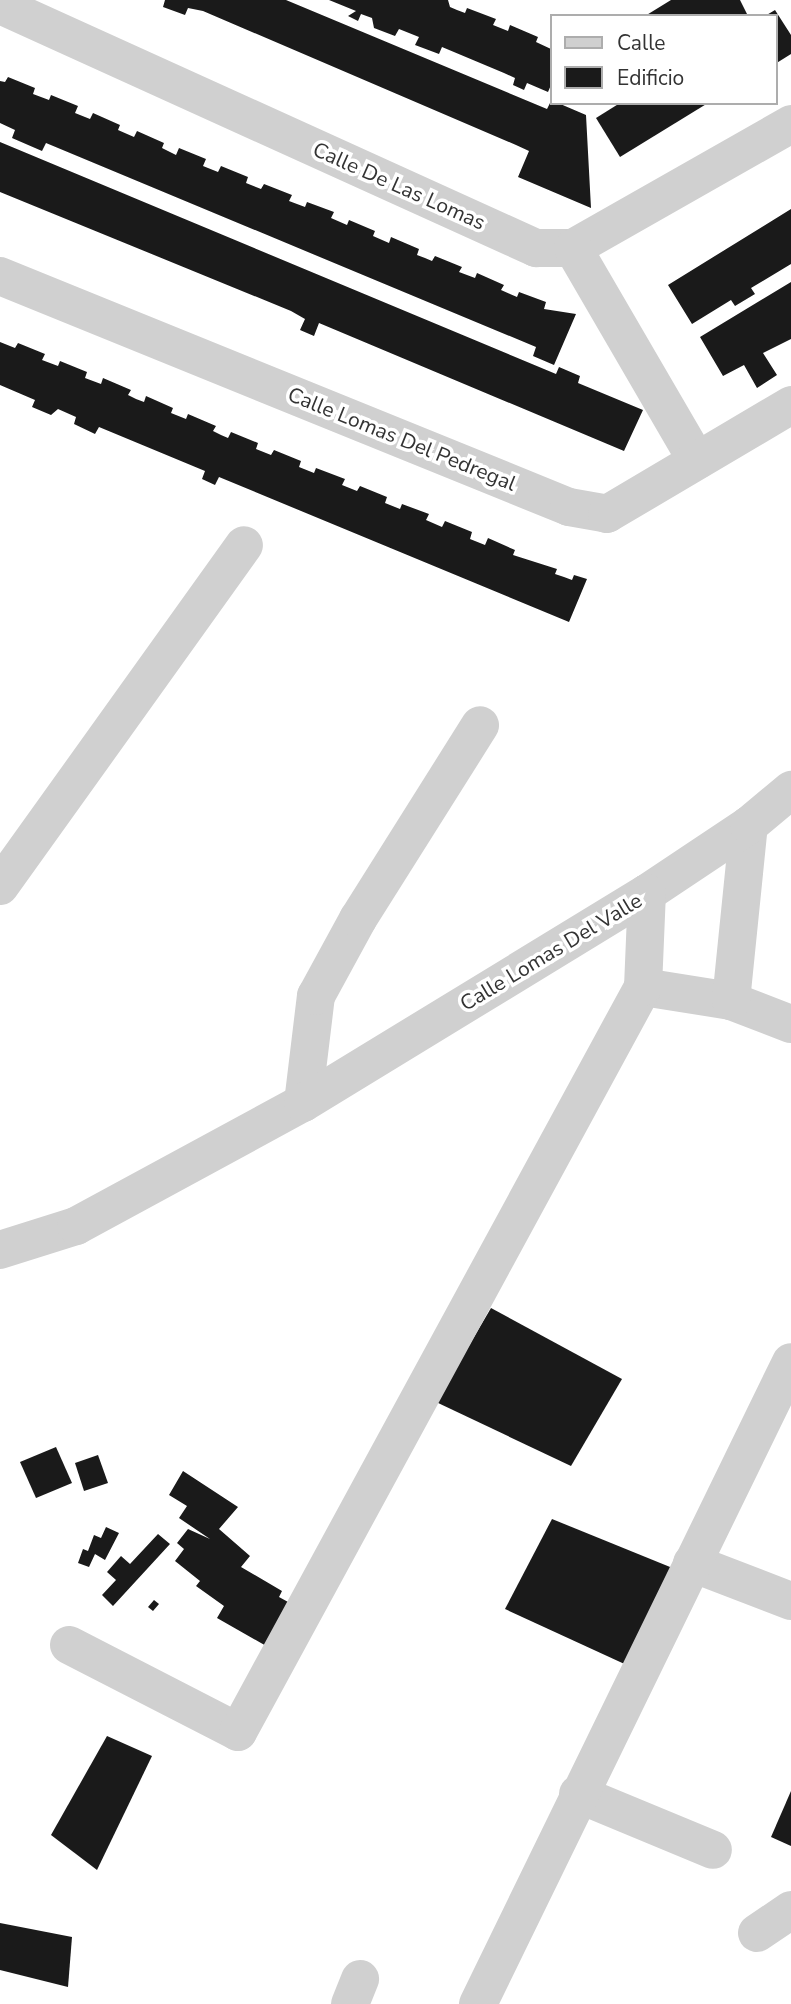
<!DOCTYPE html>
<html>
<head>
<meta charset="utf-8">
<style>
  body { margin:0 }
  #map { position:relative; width:791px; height:2004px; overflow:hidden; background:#fff; font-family:"Nunito Sans",sans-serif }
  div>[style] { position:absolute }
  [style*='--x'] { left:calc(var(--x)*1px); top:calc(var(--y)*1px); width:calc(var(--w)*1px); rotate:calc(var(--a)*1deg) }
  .building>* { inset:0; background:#1a1a1a }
  .street>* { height:38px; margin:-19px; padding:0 19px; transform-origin:19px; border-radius:19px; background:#d0d0d0 }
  span { translate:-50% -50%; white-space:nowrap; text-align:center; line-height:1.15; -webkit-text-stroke:7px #fff; paint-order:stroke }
  .street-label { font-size:21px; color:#333 }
  .legend { position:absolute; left:550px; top:14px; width:228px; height:91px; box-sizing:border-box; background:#fff; border:2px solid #adadad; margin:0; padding:9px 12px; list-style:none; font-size:21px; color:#333 }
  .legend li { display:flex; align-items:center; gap:14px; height:35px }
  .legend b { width:35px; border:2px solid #adadad }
</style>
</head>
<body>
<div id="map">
  <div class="building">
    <div style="clip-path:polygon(165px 0,286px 0,547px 109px,550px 103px,558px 103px,586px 115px,591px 208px,518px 177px,529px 151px,516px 145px,203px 11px,188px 8px,185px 15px,163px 7px)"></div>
    <div style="clip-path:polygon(329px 0,448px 0,450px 7px,457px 10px,465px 13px,467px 8px,496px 19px,493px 25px,508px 31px,510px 25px,538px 37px,536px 42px,551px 49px,551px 85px,548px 92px,527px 83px,524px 90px,513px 85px,515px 78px,504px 73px,442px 47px,439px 54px,415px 45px,419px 37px,399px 29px,395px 36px,374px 28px,372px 18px,361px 14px,358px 21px,348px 16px,356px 11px)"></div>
    <div style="clip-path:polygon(671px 0,740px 0,748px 16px,645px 16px)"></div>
    <div style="clip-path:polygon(775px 10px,791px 35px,791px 54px,775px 64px,775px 16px,765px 16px)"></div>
    <div style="clip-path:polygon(8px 77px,35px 88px,33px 94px,49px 100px,51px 95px,78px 106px,75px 113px,90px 119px,93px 113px,120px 125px,118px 130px,134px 137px,137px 131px,164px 143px,162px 148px,176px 155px,179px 148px,206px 159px,203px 166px,218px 172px,221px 166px,248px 177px,246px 183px,261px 189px,264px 184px,292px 195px,289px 201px,305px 207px,307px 202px,334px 212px,331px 218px,347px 225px,349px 220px,375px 231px,373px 236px,389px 243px,391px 237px,419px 249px,417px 255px,425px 258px,432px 261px,435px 256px,462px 267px,459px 272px,475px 278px,477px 273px,504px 285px,501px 290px,510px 294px,517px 297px,519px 292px,546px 302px,544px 309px,576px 314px,554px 365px,533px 356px,536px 347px,46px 143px,42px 151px,12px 138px,15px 130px,0 123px,0 81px,5px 82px)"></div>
    <div style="clip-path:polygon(620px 103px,708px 103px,620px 157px,596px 118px)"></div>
    <div style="clip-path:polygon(0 142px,556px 374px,559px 367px,580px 376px,578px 383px,643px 410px,624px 451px,319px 323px,314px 336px,300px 330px,305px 319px,291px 311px,0 192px)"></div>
    <div style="clip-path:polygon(791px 209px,791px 264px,751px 288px,755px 294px,735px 306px,731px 300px,692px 324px,668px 285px)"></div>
    <div style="clip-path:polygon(791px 282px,791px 339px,763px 353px,777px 375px,757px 388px,744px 365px,723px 376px,700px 337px)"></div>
    <div style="clip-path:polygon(0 342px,15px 348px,18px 343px,45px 354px,42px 360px,58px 366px,60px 361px,87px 372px,85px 378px,101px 384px,103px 378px,131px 390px,128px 395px,136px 399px,144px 402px,146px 396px,173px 408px,171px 413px,186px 419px,188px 414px,216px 426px,213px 431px,221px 435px,228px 438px,231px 432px,258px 443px,256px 449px,271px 455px,274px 450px,301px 461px,299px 467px,314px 473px,316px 468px,345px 479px,342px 485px,357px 491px,360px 486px,387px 497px,385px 503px,400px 509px,402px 504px,429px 514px,426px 520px,442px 527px,445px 521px,472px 532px,470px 539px,485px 545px,488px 538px,515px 550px,513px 555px,557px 569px,555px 574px,564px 577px,572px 580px,574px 575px,587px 579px,569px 622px,219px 477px,215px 485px,202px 479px,205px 471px,99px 427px,95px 434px,74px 424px,76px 417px,58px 409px,51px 415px,32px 407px,35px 400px,0 385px)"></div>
    <div style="clip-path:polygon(491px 1308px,622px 1379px,571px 1466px,436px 1402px)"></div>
    <div style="clip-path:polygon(56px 1447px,72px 1483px,36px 1498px,20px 1462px)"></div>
    <div style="clip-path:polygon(98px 1455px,108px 1483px,84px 1491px,75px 1463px)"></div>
    <div style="clip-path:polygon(183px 1471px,238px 1507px,219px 1529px,250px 1556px,241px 1567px,282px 1591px,279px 1597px,299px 1608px,275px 1651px,217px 1618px,224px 1606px,196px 1586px,200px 1581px,175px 1561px,184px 1549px,177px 1543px,188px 1529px,210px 1539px,179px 1518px,187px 1506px,169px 1495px)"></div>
    <div style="clip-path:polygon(552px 1519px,675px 1569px,631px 1667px,505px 1609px)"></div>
    <div style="clip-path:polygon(106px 1527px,119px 1533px,105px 1560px,95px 1554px,89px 1567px,78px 1563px,83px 1549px,88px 1551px,94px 1535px,101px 1538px)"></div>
    <div style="clip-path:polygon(158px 1534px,170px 1544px,113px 1606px,102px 1595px,116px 1580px,107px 1572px,121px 1556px,130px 1564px)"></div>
    <div style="clip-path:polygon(154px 1600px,159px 1604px,153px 1611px,148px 1607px)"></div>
    <div style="clip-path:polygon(107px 1736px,152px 1756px,97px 1870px,51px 1835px)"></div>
    <div style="clip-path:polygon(791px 1791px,791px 1846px,771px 1837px)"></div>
    <div style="clip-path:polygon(0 1923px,72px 1937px,68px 1987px,0 1970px)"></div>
  </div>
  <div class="street">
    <div style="--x:0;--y:5;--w:589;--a:24.39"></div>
    <div style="--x:536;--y:248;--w:37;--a:0"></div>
    <div style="--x:573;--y:248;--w:251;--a:-29.6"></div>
    <div style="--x:573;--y:248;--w:246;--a:59.8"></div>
    <div style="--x:0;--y:276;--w:614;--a:22.1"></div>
    <div style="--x:569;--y:507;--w:39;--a:10"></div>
    <div style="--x:607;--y:514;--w:214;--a:-30.6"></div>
    <div style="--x:0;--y:886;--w:419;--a:-54.4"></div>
    <div style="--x:643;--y:987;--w:89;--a:9"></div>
    <div style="--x:731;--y:1001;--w:64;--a:21"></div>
    <div style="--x:731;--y:1001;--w:177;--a:-84.2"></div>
    <div style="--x:303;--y:1103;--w:108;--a:-83.1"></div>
    <div style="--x:316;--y:996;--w:88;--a:-61.4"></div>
    <div style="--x:358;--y:919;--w:229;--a:-57.8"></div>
    <div style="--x:0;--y:1250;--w:80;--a:-17.5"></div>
    <div style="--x:76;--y:1226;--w:258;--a:-28.5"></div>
    <div style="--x:303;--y:1103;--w:403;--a:-31.4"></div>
    <div style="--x:647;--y:893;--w:123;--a:-33.7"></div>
    <div style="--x:749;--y:825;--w:55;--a:-39.8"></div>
    <div style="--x:692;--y:1563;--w:106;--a:21"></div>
    <div style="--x:69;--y:1645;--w:190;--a:27.2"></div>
    <div style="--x:238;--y:1732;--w:848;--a:-61.47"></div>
    <div style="--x:643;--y:987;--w:94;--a:-87.6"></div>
    <div style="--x:578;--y:1794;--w:146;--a:22.5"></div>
    <div style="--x:757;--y:1933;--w:41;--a:-34.1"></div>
    <div style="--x:350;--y:2004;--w:27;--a:-68"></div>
    <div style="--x:478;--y:2004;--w:714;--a:-64.01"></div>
  </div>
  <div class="street-label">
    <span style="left:399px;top:186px;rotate:24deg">Calle De Las Lomas</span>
    <span style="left:402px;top:439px;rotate:22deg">Calle Lomas Del Pedregal</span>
    <span style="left:551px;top:952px;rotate:-31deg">Calle Lomas Del Valle</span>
  </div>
  <ul class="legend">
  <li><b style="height:9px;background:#d0d0d0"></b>Calle</li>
  <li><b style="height:19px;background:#1a1a1a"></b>Edificio</li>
  </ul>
</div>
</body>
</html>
